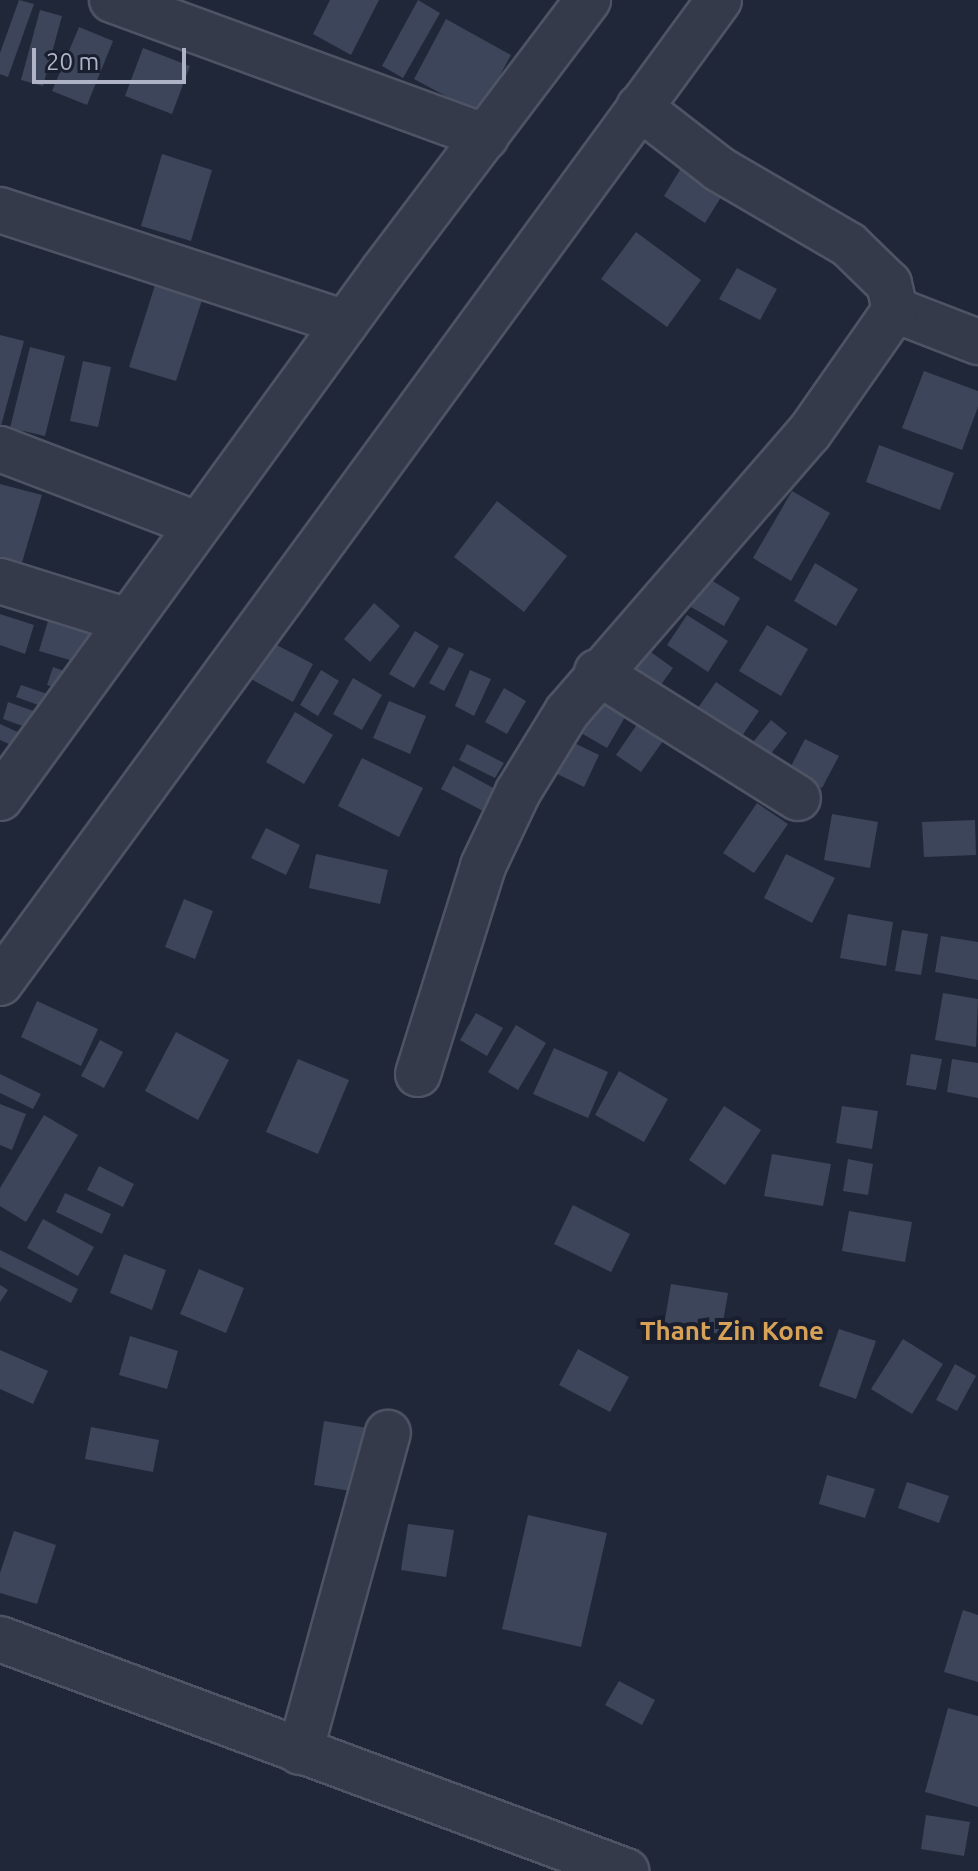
<!DOCTYPE html>
<html>
<head>
<meta charset="utf-8">
<style>
  body { margin:0 }
  #map { position:relative; width:978px; height:1871px; overflow:hidden; background:#202739; font-family:Ubuntu,sans-serif }
  div>[style] { position:absolute }
  [style*='--x'] { left:calc(var(--x)*1px); top:calc(var(--y)*1px); width:calc(var(--w)*1px); rotate:calc(var(--a)*1deg) }
  .building>* { inset:0; background:#3c4559 }
  .roads { filter:drop-shadow(2px 0 #4e5464) drop-shadow(-2px 0 #4e5464) drop-shadow(0 2px #4e5464) drop-shadow(0 -2px #4e5464) }
  .street>* { height:44px; margin:-22px; padding:0 22px; transform-origin:22px; border-radius:22px; background:#343a4a }
  span { translate:-50% -50%; white-space:nowrap; text-align:center; line-height:1.15; -webkit-text-stroke:8px #191f2e; paint-order:stroke }
  .quarter-label { font-size:26px; color:#d7a158; font-weight:700 }
  .scale { position:absolute; left:32px; top:48px; width:154px; height:36px; box-sizing:border-box; border:4px solid #aeb4c6; border-top:0; padding-left:10px; font-size:24px; line-height:28px; white-space:nowrap; color:#aeb4c6; -webkit-text-stroke:6px #191f2e; paint-order:stroke }
</style>
</head>
<body>
<div id="map">
  <div class="building">
    <div style="clip-path:polygon(19px 0,34px 4px,8px 77px,0 74px,0 53px)"></div>
    <div style="clip-path:polygon(330px 0,379px 0,351px 55px,313px 34px)"></div>
    <div style="clip-path:polygon(418px 0,440px 13px,403px 78px,382px 66px)"></div>
    <div style="clip-path:polygon(40px 10px,62px 16px,43px 86px,21px 80px)"></div>
    <div style="clip-path:polygon(446px 19px,511px 55px,479px 114px,414px 79px)"></div>
    <div style="clip-path:polygon(79px 27px,113px 41px,87px 105px,52px 91px)"></div>
    <div style="clip-path:polygon(143px 48px,190px 66px,172px 114px,125px 96px)"></div>
    <div style="clip-path:polygon(162px 154px,212px 170px,191px 241px,141px 226px)"></div>
    <div style="clip-path:polygon(686px 160px,728px 186px,705px 223px,664px 196px)"></div>
    <div style="clip-path:polygon(636px 232px,701px 280px,667px 327px,601px 279px)"></div>
    <div style="clip-path:polygon(737px 268px,777px 289px,760px 320px,719px 299px)"></div>
    <div style="clip-path:polygon(156px 282px,203px 297px,176px 381px,129px 367px)"></div>
    <div style="clip-path:polygon(0 335px,24px 341px,1px 426px,0 426px)"></div>
    <div style="clip-path:polygon(30px 347px,65px 356px,45px 436px,10px 428px)"></div>
    <div style="clip-path:polygon(83px 361px,111px 367px,98px 427px,70px 421px)"></div>
    <div style="clip-path:polygon(924px 371px,978px 391px,978px 407px,962px 450px,902px 428px)"></div>
    <div style="clip-path:polygon(879px 445px,954px 473px,940px 510px,866px 482px)"></div>
    <div style="clip-path:polygon(0 484px,42px 495px,18px 576px,0 571px)"></div>
    <div style="clip-path:polygon(792px 491px,830px 513px,791px 581px,753px 558px)"></div>
    <div style="clip-path:polygon(497px 501px,567px 556px,524px 612px,454px 557px)"></div>
    <div style="clip-path:polygon(815px 563px,858px 589px,836px 626px,794px 601px)"></div>
    <div style="clip-path:polygon(708px 578px,740px 598px,724px 626px,691px 607px)"></div>
    <div style="clip-path:polygon(374px 603px,400px 626px,370px 662px,344px 639px)"></div>
    <div style="clip-path:polygon(0 614px,34px 625px,25px 654px,0 645px)"></div>
    <div style="clip-path:polygon(687px 615px,728px 641px,708px 672px,667px 645px)"></div>
    <div style="clip-path:polygon(48px 621px,99px 635px,90px 666px,39px 651px)"></div>
    <div style="clip-path:polygon(767px 625px,808px 649px,781px 696px,739px 671px)"></div>
    <div style="clip-path:polygon(415px 631px,439px 646px,414px 688px,389px 674px)"></div>
    <div style="clip-path:polygon(271px 642px,313px 664px,293px 702px,251px 679px)"></div>
    <div style="clip-path:polygon(637px 642px,673px 668px,650px 700px,614px 674px)"></div>
    <div style="clip-path:polygon(449px 647px,464px 654px,444px 691px,429px 683px)"></div>
    <div style="clip-path:polygon(53px 667px,78px 676px,72px 694px,47px 685px)"></div>
    <div style="clip-path:polygon(321px 670px,339px 681px,318px 716px,300px 705px)"></div>
    <div style="clip-path:polygon(470px 670px,491px 679px,474px 716px,455px 706px)"></div>
    <div style="clip-path:polygon(353px 678px,382px 695px,362px 730px,333px 714px)"></div>
    <div style="clip-path:polygon(716px 682px,759px 711px,731px 752px,688px 722px)"></div>
    <div style="clip-path:polygon(21px 685px,59px 698px,55px 711px,16px 697px)"></div>
    <div style="clip-path:polygon(504px 688px,526px 701px,507px 734px,485px 722px)"></div>
    <div style="clip-path:polygon(595px 693px,628px 712px,607px 748px,574px 729px)"></div>
    <div style="clip-path:polygon(389px 701px,426px 716px,410px 754px,373px 738px)"></div>
    <div style="clip-path:polygon(8px 702px,48px 716px,42px 733px,3px 719px)"></div>
    <div style="clip-path:polygon(295px 712px,333px 735px,304px 784px,266px 762px)"></div>
    <div style="clip-path:polygon(771px 720px,787px 733px,770px 755px,753px 742px)"></div>
    <div style="clip-path:polygon(638px 723px,663px 741px,641px 772px,616px 755px)"></div>
    <div style="clip-path:polygon(0 724px,31px 738px,25px 751px,0 740px)"></div>
    <div style="clip-path:polygon(562px 737px,599px 755px,584px 787px,547px 769px)"></div>
    <div style="clip-path:polygon(805px 739px,839px 756px,822px 788px,789px 770px)"></div>
    <div style="clip-path:polygon(467px 744px,504px 763px,495px 778px,459px 760px)"></div>
    <div style="clip-path:polygon(362px 758px,423px 788px,399px 837px,338px 806px)"></div>
    <div style="clip-path:polygon(453px 766px,495px 789px,483px 811px,441px 789px)"></div>
    <div style="clip-path:polygon(757px 803px,788px 824px,754px 873px,723px 853px)"></div>
    <div style="clip-path:polygon(832px 814px,878px 822px,870px 868px,824px 860px)"></div>
    <div style="clip-path:polygon(975px 820px,976px 855px,924px 857px,922px 822px)"></div>
    <div style="clip-path:polygon(266px 828px,300px 845px,286px 875px,251px 858px)"></div>
    <div style="clip-path:polygon(316px 854px,388px 870px,380px 904px,309px 888px)"></div>
    <div style="clip-path:polygon(786px 854px,835px 878px,812px 923px,764px 898px)"></div>
    <div style="clip-path:polygon(184px 899px,213px 911px,195px 959px,165px 947px)"></div>
    <div style="clip-path:polygon(848px 914px,893px 922px,886px 966px,840px 958px)"></div>
    <div style="clip-path:polygon(902px 930px,928px 934px,921px 975px,895px 971px)"></div>
    <div style="clip-path:polygon(941px 936px,978px 942px,978px 980px,935px 972px)"></div>
    <div style="clip-path:polygon(943px 993px,978px 999px,976px 1047px,935px 1040px)"></div>
    <div style="clip-path:polygon(37px 1001px,98px 1029px,81px 1066px,21px 1037px)"></div>
    <div style="clip-path:polygon(476px 1013px,503px 1028px,487px 1056px,460px 1040px)"></div>
    <div style="clip-path:polygon(516px 1025px,546px 1043px,518px 1090px,488px 1072px)"></div>
    <div style="clip-path:polygon(176px 1032px,229px 1060px,198px 1120px,145px 1091px)"></div>
    <div style="clip-path:polygon(100px 1040px,123px 1052px,104px 1088px,81px 1076px)"></div>
    <div style="clip-path:polygon(554px 1048px,608px 1072px,588px 1118px,533px 1094px)"></div>
    <div style="clip-path:polygon(911px 1054px,942px 1059px,936px 1090px,906px 1085px)"></div>
    <div style="clip-path:polygon(298px 1059px,349px 1080px,318px 1154px,266px 1132px)"></div>
    <div style="clip-path:polygon(952px 1059px,978px 1063px,978px 1098px,947px 1092px)"></div>
    <div style="clip-path:polygon(619px 1071px,668px 1099px,644px 1142px,595px 1115px)"></div>
    <div style="clip-path:polygon(0 1074px,41px 1094px,33px 1109px,0 1093px)"></div>
    <div style="clip-path:polygon(0 1104px,26px 1114px,12px 1150px,0 1145px)"></div>
    <div style="clip-path:polygon(724px 1106px,761px 1130px,725px 1185px,689px 1160px)"></div>
    <div style="clip-path:polygon(842px 1106px,878px 1111px,872px 1149px,836px 1143px)"></div>
    <div style="clip-path:polygon(44px 1115px,78px 1135px,26px 1222px,0 1206px,0 1188px)"></div>
    <div style="clip-path:polygon(772px 1154px,831px 1164px,823px 1206px,764px 1196px)"></div>
    <div style="clip-path:polygon(848px 1159px,873px 1164px,868px 1195px,843px 1191px)"></div>
    <div style="clip-path:polygon(99px 1166px,134px 1184px,123px 1207px,87px 1190px)"></div>
    <div style="clip-path:polygon(65px 1193px,111px 1214px,102px 1234px,56px 1212px)"></div>
    <div style="clip-path:polygon(573px 1205px,630px 1234px,611px 1272px,554px 1244px)"></div>
    <div style="clip-path:polygon(849px 1211px,912px 1222px,905px 1262px,842px 1251px)"></div>
    <div style="clip-path:polygon(43px 1219px,94px 1247px,78px 1276px,27px 1248px)"></div>
    <div style="clip-path:polygon(0 1250px,78px 1289px,71px 1303px,0 1267px)"></div>
    <div style="clip-path:polygon(124px 1254px,166px 1270px,152px 1310px,110px 1293px)"></div>
    <div style="clip-path:polygon(199px 1269px,244px 1288px,226px 1333px,180px 1314px)"></div>
    <div style="clip-path:polygon(671px 1284px,728px 1293px,721px 1334px,664px 1325px)"></div>
    <div style="clip-path:polygon(0 1285px,8px 1290px,0 1302px)"></div>
    <div style="clip-path:polygon(839px 1329px,876px 1341px,856px 1399px,819px 1386px)"></div>
    <div style="clip-path:polygon(130px 1336px,178px 1351px,167px 1389px,119px 1375px)"></div>
    <div style="clip-path:polygon(903px 1339px,943px 1364px,912px 1414px,871px 1389px)"></div>
    <div style="clip-path:polygon(578px 1349px,629px 1377px,610px 1412px,559px 1385px)"></div>
    <div style="clip-path:polygon(0 1350px,48px 1371px,33px 1404px,0 1389px)"></div>
    <div style="clip-path:polygon(955px 1364px,976px 1376px,957px 1411px,936px 1400px)"></div>
    <div style="clip-path:polygon(324px 1421px,374px 1429px,363px 1493px,314px 1485px)"></div>
    <div style="clip-path:polygon(91px 1427px,159px 1440px,153px 1472px,85px 1459px)"></div>
    <div style="clip-path:polygon(827px 1475px,875px 1489px,865px 1518px,819px 1504px)"></div>
    <div style="clip-path:polygon(907px 1482px,949px 1496px,939px 1523px,898px 1508px)"></div>
    <div style="clip-path:polygon(528px 1515px,607px 1533px,581px 1647px,502px 1629px)"></div>
    <div style="clip-path:polygon(408px 1524px,454px 1530px,446px 1577px,401px 1570px)"></div>
    <div style="clip-path:polygon(14px 1531px,56px 1545px,37px 1604px,0 1593px,0 1573px)"></div>
    <div style="clip-path:polygon(963px 1610px,978px 1615px,978px 1682px,944px 1672px)"></div>
    <div style="clip-path:polygon(619px 1681px,655px 1700px,642px 1725px,605px 1705px)"></div>
    <div style="clip-path:polygon(948px 1708px,978px 1716px,978px 1807px,925px 1792px)"></div>
    <div style="clip-path:polygon(926px 1815px,970px 1822px,964px 1856px,921px 1849px)"></div>
  </div>
  <div class="roads">
    <div class="street">
      <div style="--x:112;--y:0;--w:398;--a:20.1"></div>
      <div style="--x:0;--y:210;--w:363;--a:18.1"></div>
      <div style="--x:895;--y:310;--w:89;--a:21.1"></div>
      <div style="--x:0;--y:449;--w:210;--a:20.9"></div>
      <div style="--x:0;--y:581;--w:134;--a:17.4"></div>
      <div style="--x:597;--y:672;--w:237;--a:32.1"></div>
      <div style="--x:0;--y:798;--w:651;--a:-53.99"></div>
      <div style="--x:383;--y:271;--w:340;--a:-52.9"></div>
      <div style="--x:0;--y:983;--w:1218;--a:-53.82"></div>
      <div style="--x:418;--y:1074;--w:218;--a:-72.6"></div>
      <div style="--x:483;--y:866;--w:82;--a:-64.7"></div>
      <div style="--x:518;--y:792;--w:94;--a:-58.5"></div>
      <div style="--x:567;--y:712;--w:369;--a:-49.1"></div>
      <div style="--x:809;--y:433;--w:150;--a:-55"></div>
      <div style="--x:895;--y:310;--w:27;--a:-103"></div>
      <div style="--x:889;--y:284;--w:56;--a:-135.7"></div>
      <div style="--x:849;--y:245;--w:151;--a:-149.7"></div>
      <div style="--x:719;--y:169;--w:101;--a:-142.2"></div>
      <div style="--x:0;--y:1639;--w:668;--a:20.34"></div>
      <div style="--x:300;--y:1752;--w:331;--a:-74.6"></div>
    </div>
  </div>
  <div class="quarter-label">
    <span style="left:732px;top:1331px">Thant Zin Kone</span>
  </div>
  <div class="scale">20 m</div>
</div>
</body>
</html>
